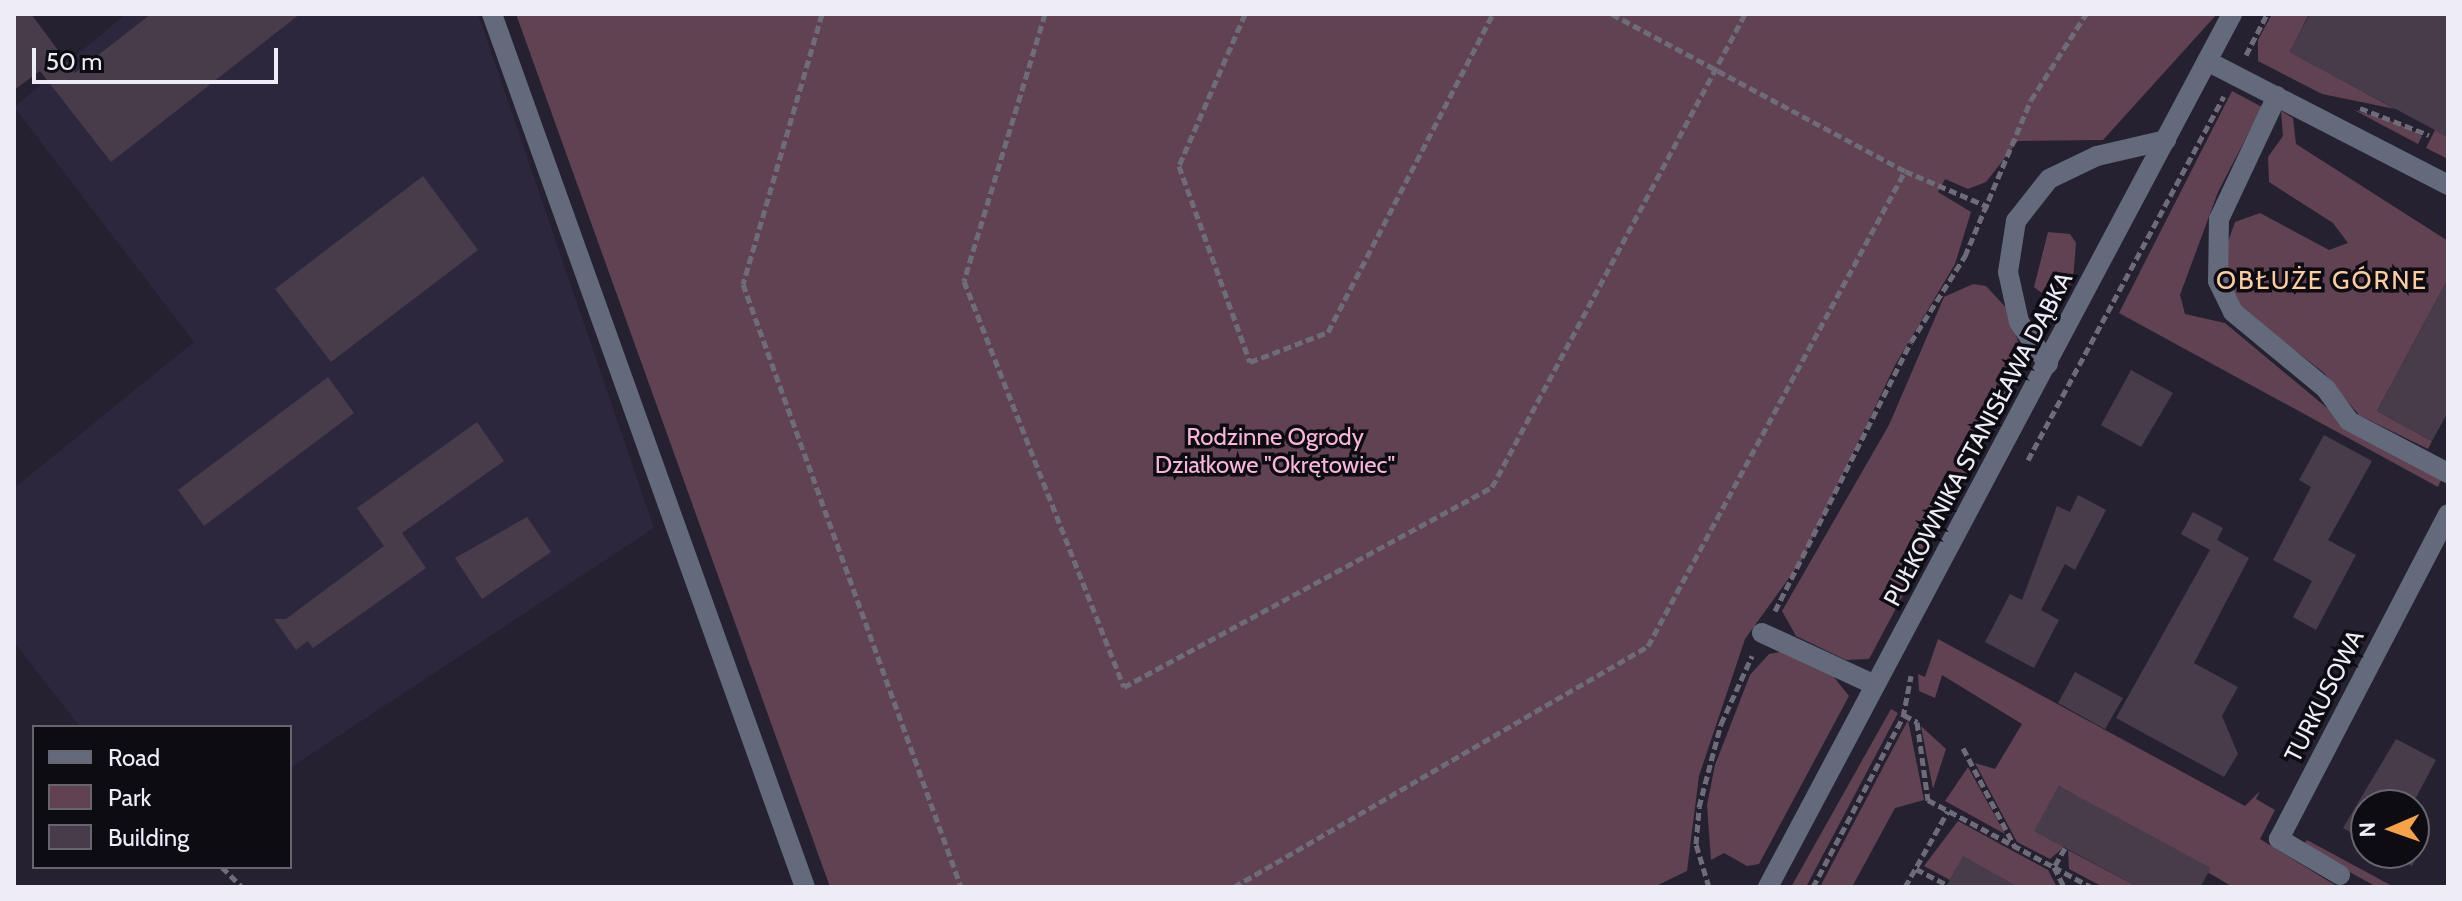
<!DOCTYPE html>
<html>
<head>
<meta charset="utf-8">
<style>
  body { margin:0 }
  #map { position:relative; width:2462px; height:901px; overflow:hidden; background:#252131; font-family:Cabin,sans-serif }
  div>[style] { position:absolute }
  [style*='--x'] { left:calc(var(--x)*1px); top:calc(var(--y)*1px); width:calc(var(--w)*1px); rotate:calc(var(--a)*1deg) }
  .built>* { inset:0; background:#2c273d }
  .green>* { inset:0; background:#614252 }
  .building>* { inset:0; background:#483c4b }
  .path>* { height:5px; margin-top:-2.5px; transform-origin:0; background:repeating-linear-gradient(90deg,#6f6c7a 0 8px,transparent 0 12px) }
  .minor>* { height:20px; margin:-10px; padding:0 10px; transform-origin:10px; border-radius:10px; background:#636a7b }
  span { translate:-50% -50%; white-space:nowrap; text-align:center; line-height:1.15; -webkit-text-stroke:7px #0d0c13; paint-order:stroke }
  .park-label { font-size:24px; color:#fab6da }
  .street-label { font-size:24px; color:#eeecf7 }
  .neighbourhood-label { font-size:26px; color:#fdcda0; letter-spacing:2px }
  .frame { position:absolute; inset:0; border:16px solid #eeecf7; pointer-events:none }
  .legend { position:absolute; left:32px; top:725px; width:260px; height:144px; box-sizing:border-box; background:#0d0c13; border:2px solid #67666e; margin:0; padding:10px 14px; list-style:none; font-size:24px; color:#eeecf7 }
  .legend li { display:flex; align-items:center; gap:16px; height:40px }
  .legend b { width:40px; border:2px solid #67666e }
  .north { position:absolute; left:2350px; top:789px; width:80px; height:80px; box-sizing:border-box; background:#0d0c13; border:2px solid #67666e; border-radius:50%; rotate:268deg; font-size:22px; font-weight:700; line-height:32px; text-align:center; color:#eeecf7 }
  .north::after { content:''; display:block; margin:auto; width:28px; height:36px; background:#f6a248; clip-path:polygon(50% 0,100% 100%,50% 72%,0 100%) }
  .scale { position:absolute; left:32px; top:48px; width:246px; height:36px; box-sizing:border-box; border:4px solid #eeecf7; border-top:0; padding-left:10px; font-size:24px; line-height:28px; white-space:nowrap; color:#eeecf7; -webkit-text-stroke:6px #0d0c13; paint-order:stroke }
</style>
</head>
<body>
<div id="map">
  <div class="built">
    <div style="clip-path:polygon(126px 14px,478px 14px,654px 528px,290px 768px,290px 727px,80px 727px,14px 642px,14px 488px,194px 342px,14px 107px)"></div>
  </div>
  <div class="green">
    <div style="clip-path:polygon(516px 14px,2217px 14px,2103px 140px,2018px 141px,1986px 182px,1968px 189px,1945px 179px,1938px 192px,1971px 212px,1955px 264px,1895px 365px,1802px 560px,1745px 639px,1699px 776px,1687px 871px,1654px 887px,830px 887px)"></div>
    <div style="clip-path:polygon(2272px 14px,2309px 14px,2290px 52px,2395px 109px,2322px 94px,2258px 61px,2258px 40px)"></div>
    <div style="clip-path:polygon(2232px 91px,2262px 107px,2218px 192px,2180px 295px,2185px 314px,2225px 323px,2339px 418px,2442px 478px,2438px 487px,2119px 313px)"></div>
    <div style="clip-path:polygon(2354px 110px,2397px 123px,2422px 136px,2418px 144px)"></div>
    <div style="clip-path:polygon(2281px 111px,2293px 118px,2296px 144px,2448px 241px,2448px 279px,2377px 411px,2432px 441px,2428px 449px,2359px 415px,2324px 373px,2242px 309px,2228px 283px,2225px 250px,2235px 222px,2260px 213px,2329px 250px,2348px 243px,2333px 223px,2269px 182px,2268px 157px,2283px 136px)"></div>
    <div style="clip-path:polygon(2435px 130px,2448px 137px,2448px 159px,2426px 148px)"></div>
    <div style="clip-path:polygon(2048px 232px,2070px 234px,2076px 243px,2073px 280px,2056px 304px,2034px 287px)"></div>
    <div style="clip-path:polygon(1973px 284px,1986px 286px,2011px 313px,2019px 347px,2015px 385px,1869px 659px,1846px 660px,1796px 636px,1782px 611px,1889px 425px,1944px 297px)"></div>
    <div style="clip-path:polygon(1938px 639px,2245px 806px,2260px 791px,2256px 799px,2275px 810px,2260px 839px,2338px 887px,2233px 887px,2059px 786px,2035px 831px,2064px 847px,2050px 859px,2017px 842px,1975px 763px,1995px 769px,2022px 724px,1942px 675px,1935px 698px,1919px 691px,1918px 674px,1925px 677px)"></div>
    <div style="clip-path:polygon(1785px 651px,1833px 676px,1849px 696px,1759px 864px,1747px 866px,1724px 853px,1711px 860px,1707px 805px,1715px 765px,1750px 675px,1769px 654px)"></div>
    <div style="clip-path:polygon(1891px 709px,1898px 713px,1806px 887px,1791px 887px)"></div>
    <div style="clip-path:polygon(1908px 720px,1924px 800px,1895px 808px,1852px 887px,1820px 887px)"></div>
    <div style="clip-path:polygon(1921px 726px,1946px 749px,1933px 789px)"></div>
    <div style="clip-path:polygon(1968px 767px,2005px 834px,1945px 801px)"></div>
    <div style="clip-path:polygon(1958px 821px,2048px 870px,2057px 887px,2004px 887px,2007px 881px,1963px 857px,1950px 880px,1924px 866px)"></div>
    <div style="clip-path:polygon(2307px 840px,2394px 887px,2377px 887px,2302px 846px)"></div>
    <div style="clip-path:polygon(2068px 850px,2138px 887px,2103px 887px,2069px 869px)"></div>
  </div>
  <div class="building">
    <div style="clip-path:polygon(14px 14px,31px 14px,75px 73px,151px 14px,300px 14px,111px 162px,40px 71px,14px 90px)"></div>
    <div style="clip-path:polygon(2310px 14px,2448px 14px,2448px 137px,2289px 52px)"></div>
    <div style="clip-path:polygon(423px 176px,478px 250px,331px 362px,275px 289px)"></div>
    <div style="clip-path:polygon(2448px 279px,2448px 412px,2432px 441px,2377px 411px)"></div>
    <div style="clip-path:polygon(2131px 370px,2173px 393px,2141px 447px,2101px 425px)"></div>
    <div style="clip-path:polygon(328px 377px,354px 413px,204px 526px,178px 490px)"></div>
    <div style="clip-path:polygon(477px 422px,504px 461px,402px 533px,426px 568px,313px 648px,308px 641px,296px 650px,274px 619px,286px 619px,384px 546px,357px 508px)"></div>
    <div style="clip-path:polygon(2324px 435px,2372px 461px,2328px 540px,2356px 555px,2316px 630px,2293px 617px,2312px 581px,2273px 560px,2311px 487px,2299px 480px)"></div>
    <div style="clip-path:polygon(2078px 495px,2106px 510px,2075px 570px,2065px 564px,2041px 610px,2059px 620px,2034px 668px,1985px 642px,2010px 594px,2022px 600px,2057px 506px,2070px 512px)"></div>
    <div style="clip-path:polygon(2193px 512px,2223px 528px,2217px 540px,2249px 558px,2194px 663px,2238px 687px,2222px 716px,2238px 754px,2224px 777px,2116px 718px,2210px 550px,2181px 534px)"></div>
    <div style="clip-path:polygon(527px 517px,551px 552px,482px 599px,455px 558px)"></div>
    <div style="clip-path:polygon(2075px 672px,2123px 698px,2105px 729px,2058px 703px)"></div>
    <div style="clip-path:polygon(2396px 739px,2436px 760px,2412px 805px,2366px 805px,2366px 841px,2343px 828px)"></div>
    <div style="clip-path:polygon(2059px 786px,2211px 868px,2200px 887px,2138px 887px,2034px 831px)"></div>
    <div style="clip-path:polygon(2414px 822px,2430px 832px,2412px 866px,2388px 853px,2414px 853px)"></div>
    <div style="clip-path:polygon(1963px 856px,2018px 887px,1946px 887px)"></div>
  </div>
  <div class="path">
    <div style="--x:822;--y:14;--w:281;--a:106.3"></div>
    <div style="--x:743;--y:284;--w:641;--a:70.12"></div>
    <div style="--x:1045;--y:14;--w:279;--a:106.9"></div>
    <div style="--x:964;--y:281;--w:436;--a:68.5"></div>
    <div style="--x:1124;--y:687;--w:419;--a:-28.5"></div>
    <div style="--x:1492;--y:487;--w:536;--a:-61.86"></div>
    <div style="--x:1245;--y:14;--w:166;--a:113.5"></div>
    <div style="--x:1179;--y:166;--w:208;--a:70.1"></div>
    <div style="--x:1250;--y:362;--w:84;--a:-21"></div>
    <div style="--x:1328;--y:332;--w:358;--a:-62.6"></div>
    <div style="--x:1612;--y:14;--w:332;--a:28.2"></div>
    <div style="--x:1905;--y:171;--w:91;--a:23.2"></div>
    <div style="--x:2246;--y:55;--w:46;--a:-62.9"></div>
    <div style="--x:2360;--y:108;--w:74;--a:21.4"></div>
    <div style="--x:2028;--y:460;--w:413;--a:-61.7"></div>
    <div style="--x:1775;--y:611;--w:301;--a:-63.2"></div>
    <div style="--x:1911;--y:342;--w:102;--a:-57.9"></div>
    <div style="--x:1965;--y:256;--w:169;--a:-67.1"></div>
    <div style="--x:2031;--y:100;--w:102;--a:-57.4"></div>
    <div style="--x:1904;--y:715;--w:15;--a:28"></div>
    <div style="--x:1917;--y:722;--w:79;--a:82"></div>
    <div style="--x:1928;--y:800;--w:143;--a:28"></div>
    <div style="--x:2054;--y:867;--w:22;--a:63"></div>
    <div style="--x:1963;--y:748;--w:110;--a:62.3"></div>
    <div style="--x:2065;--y:848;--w:22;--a:120"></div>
    <div style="--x:2054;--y:867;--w:42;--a:28.4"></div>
    <div style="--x:222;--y:867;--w:28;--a:45"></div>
    <div style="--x:1916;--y:869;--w:35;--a:27"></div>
    <div style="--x:1234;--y:887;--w:479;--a:-30.2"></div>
    <div style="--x:1648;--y:646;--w:540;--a:-61.58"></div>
    <div style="--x:1709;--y:887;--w:45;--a:-106.8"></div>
    <div style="--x:1696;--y:844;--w:37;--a:-85"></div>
    <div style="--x:1699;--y:807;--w:86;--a:-75.2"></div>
    <div style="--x:1721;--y:724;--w:75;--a:-65.5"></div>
    <div style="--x:1813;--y:887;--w:192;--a:-62.1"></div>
    <div style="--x:1903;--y:717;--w:42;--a:-79"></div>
    <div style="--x:1905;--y:887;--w:87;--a:-60.5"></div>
  </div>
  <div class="minor">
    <div style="--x:492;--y:14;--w:927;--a:70.28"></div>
    <div style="--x:2207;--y:61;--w:271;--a:27.2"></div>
    <div style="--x:2277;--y:96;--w:136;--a:115.2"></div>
    <div style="--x:2219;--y:219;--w:62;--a:90.9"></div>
    <div style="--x:2218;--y:281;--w:34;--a:64"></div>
    <div style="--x:2233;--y:312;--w:121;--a:39.6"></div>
    <div style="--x:2326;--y:389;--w:39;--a:54"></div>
    <div style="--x:2349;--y:421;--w:112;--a:27.7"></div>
    <div style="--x:2048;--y:364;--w:51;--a:-124.6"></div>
    <div style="--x:2019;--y:322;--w:51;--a:-102.4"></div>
    <div style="--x:2008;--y:272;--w:52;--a:-81.1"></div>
    <div style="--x:2016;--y:221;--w:53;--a:-51.8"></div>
    <div style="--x:2049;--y:179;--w:53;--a:-25.6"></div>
    <div style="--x:2097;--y:156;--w:71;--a:-13.1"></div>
    <div style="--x:1762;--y:633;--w:124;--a:24.7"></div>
    <div style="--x:2340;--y:875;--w:71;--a:-149.5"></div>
    <div style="--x:2279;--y:839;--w:366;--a:-62.5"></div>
    <div style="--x:1768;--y:887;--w:989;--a:-62.01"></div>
  </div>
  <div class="park-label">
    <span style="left:1275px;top:451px">Rodzinne Ogrody<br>Działkowe "Okrętowiec"</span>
  </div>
  <div class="street-label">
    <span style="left:1978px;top:439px;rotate:-62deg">PUŁKOWNIKA STANISŁAWA DĄBKA</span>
    <span style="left:2324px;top:696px;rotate:-63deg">TURKUSOWA</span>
  </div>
  <div class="neighbourhood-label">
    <span style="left:2322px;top:281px">OBŁUŻE GÓRNE</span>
  </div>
  <div class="frame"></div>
  <ul class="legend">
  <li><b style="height:10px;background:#636a7b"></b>Road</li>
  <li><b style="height:22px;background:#614252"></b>Park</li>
  <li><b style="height:22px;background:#483c4b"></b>Building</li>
  </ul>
  <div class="north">N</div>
  <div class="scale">50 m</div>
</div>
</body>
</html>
